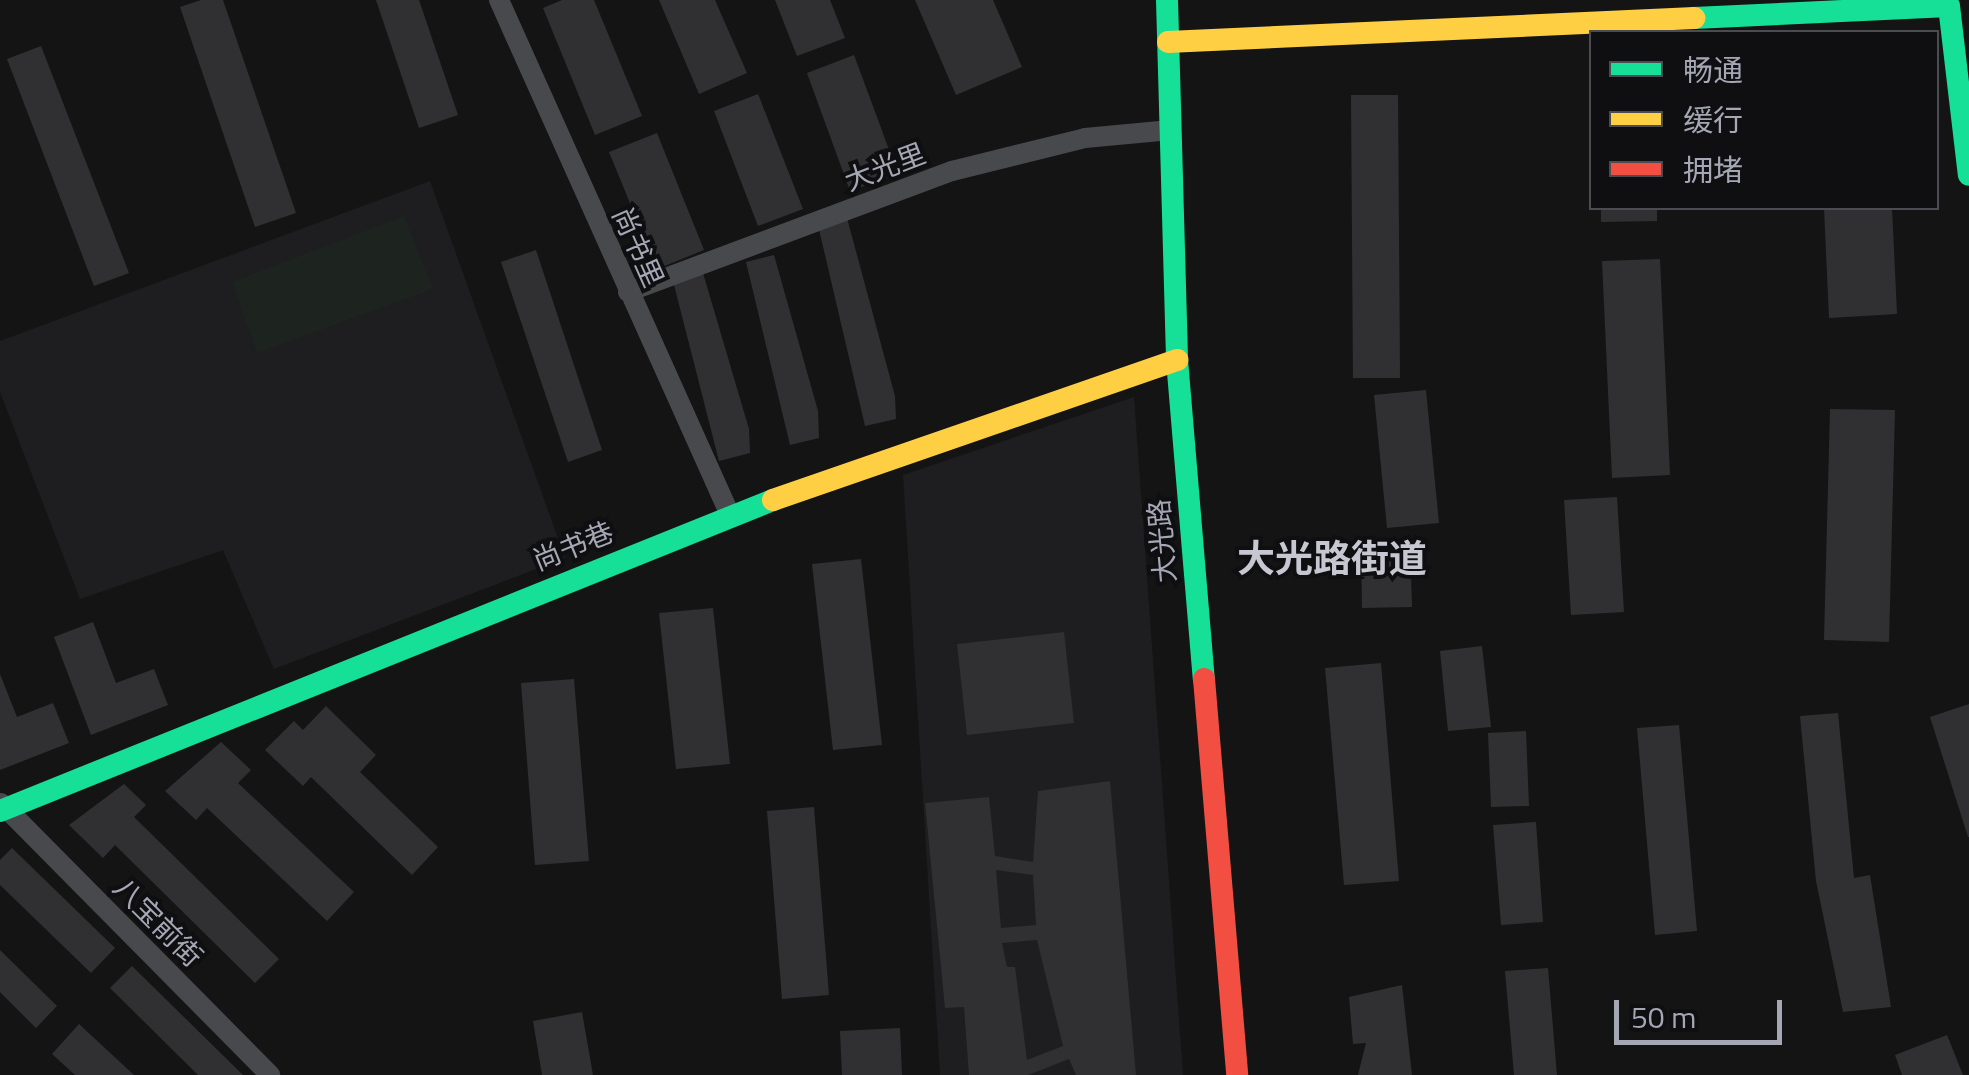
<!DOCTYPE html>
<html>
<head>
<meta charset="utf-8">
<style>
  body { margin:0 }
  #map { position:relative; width:1969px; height:1075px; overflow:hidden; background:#141414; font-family:"Titillium Web","Noto Sans SC",sans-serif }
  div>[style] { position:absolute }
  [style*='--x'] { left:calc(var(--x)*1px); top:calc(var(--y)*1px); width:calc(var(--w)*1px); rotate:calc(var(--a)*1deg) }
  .built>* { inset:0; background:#1e1e20 }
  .green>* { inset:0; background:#1d231e }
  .building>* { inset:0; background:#303032 }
  .street>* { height:20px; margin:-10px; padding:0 10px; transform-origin:10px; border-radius:10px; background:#48494d }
  .fast>* { height:22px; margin:-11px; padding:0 11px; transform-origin:11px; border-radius:11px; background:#16e098 }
  .slow>* { height:22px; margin:-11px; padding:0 11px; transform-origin:11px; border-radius:11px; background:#ffcf43 }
  .jam>* { height:22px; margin:-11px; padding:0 11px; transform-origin:11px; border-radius:11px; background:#f24e42 }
  span { translate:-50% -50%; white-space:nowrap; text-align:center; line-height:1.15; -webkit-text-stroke:8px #0f0e10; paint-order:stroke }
  .street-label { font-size:28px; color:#a5a7b5 }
  .district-label { font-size:38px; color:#c6c7d1; font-weight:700 }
  .legend { position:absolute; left:1589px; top:30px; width:350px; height:180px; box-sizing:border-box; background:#0f0e10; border:2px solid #4b4b52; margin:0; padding:12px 18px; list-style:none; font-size:30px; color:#a5a7b5 }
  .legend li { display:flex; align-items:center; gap:20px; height:50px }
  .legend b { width:50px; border:2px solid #4b4b52 }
  .scale { position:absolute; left:1614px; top:1000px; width:168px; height:45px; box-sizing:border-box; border:5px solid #a5a7b5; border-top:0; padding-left:12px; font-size:30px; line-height:35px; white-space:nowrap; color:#a5a7b5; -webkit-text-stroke:8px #0f0e10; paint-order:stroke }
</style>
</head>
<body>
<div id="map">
  <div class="built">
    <div style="clip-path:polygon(430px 181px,565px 558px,274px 669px,223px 550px,80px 599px,0 392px,0 341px)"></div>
    <div style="clip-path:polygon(1134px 397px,1183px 1075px,940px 1075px,903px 475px)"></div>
  </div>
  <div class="green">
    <div style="clip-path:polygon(404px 216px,433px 289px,257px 353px,232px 282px)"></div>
  </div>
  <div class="building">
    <div style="clip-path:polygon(201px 0,223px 0,296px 213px,255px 227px,180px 7px)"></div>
    <div style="clip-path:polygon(376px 0,419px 0,458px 115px,419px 128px)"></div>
    <div style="clip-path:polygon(562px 0,594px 0,642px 116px,595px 135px,543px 8px)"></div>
    <div style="clip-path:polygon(659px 0,715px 0,747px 73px,699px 94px)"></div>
    <div style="clip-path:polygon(775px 0,830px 0,845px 38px,797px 56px)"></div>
    <div style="clip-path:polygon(915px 0,993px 0,1022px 67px,956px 95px)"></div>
    <div style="clip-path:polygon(41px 46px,129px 273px,94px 286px,7px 59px)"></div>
    <div style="clip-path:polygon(854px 55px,898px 174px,850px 191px,807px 73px)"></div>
    <div style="clip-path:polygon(758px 94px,803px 209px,758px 226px,714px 111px)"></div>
    <div style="clip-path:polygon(1351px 95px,1398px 95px,1400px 378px,1353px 378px)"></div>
    <div style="clip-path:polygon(657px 133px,704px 250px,657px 269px,609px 152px)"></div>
    <div style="clip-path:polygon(1601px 208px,1657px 208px,1657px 221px,1601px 222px)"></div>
    <div style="clip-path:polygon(1824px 208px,1892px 208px,1897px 314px,1829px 318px)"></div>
    <div style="clip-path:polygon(847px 218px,895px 396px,896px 419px,865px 426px,818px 225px)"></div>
    <div style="clip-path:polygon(536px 250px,602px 450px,568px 462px,501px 262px)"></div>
    <div style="clip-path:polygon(774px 255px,818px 411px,819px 438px,790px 445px,746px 262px)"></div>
    <div style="clip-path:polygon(1660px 259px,1670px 475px,1612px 478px,1602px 261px)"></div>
    <div style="clip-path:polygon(703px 273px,749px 429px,750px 453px,719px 461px,673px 281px)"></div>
    <div style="clip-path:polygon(1426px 390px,1439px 523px,1387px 528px,1374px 395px)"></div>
    <div style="clip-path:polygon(1830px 409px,1895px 410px,1889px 642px,1824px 640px)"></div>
    <div style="clip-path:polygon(1617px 497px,1624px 612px,1571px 615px,1564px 500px)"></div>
    <div style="clip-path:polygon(1410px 540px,1412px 607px,1362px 608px,1361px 541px)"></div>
    <div style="clip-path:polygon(861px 559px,882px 745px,833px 750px,812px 564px)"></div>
    <div style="clip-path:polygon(713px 608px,730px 764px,676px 769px,659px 613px)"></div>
    <div style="clip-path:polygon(93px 622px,116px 683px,154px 669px,168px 705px,91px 735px,54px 637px)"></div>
    <div style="clip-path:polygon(1064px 632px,1074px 723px,967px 735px,957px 644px)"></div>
    <div style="clip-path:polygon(1482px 646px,1491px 727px,1448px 731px,1440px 651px)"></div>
    <div style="clip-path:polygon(1381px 663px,1399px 881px,1344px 885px,1325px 668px)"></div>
    <div style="clip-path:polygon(0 674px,17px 717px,53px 703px,69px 743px,0 770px)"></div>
    <div style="clip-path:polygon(574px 679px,589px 861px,535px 865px,521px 683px)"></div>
    <div style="clip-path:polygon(1969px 704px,1969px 837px,1968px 837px,1930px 717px)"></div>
    <div style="clip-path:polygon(326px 706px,376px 755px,360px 772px,438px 847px,412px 875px,311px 777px,303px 786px,265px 750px,294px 721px,303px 730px)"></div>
    <div style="clip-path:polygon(1838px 713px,1854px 878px,1870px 875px,1891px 1007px,1843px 1012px,1816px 881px,1800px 716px)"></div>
    <div style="clip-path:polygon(1679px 725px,1697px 931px,1655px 935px,1637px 728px)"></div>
    <div style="clip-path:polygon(1526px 731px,1529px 806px,1491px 807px,1488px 733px)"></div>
    <div style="clip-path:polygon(221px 742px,251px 770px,238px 783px,354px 892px,327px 921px,207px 808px,196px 820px,165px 791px)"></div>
    <div style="clip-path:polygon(evenodd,1110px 781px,1136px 1075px,1076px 1075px,1069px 1059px,1028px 1075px,969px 1075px,964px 1007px,945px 1008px,925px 803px,989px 797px,995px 856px,1033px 862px,1038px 791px,1110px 781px,996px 870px,1033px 875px,1036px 925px,1001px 928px,996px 870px,1110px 781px,1037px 940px,1063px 1046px,1027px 1060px,1015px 967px,1007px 967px,1002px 943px,1037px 940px)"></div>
    <div style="clip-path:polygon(124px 784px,146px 805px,134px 817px,279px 959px,255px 983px,115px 845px,103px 858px,69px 825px)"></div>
    <div style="clip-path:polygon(814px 807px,829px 995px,782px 999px,767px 811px)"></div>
    <div style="clip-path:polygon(1536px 822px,1543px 922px,1501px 925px,1493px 825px)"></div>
    <div style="clip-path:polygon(12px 848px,115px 948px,91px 973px,0 885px,0 860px)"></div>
    <div style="clip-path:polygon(0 950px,57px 1006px,36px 1028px,0 992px)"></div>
    <div style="clip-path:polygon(132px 966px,243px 1075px,198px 1075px,110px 988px)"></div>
    <div style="clip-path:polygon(1548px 968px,1557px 1075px,1514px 1075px,1505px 971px)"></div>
    <div style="clip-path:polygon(1402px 985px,1412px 1075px,1358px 1075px,1366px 1043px,1353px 1044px,1349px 997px)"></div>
    <div style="clip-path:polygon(582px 1012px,593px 1075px,542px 1075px,533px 1021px)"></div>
    <div style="clip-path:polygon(79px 1024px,134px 1075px,75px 1075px,52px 1054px)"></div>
    <div style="clip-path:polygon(900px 1028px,902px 1075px,842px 1075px,840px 1031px)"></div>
    <div style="clip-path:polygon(1947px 1035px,1963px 1075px,1902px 1075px,1895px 1055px)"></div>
  </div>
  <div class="street">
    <div style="--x:499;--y:0;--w:564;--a:65.84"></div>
    <div style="--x:628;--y:292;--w:346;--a:-20.5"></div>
    <div style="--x:952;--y:171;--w:137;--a:-13.9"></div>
    <div style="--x:1085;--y:138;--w:86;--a:-5.3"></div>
    <div style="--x:1;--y:803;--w:383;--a:45.3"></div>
  </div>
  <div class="fast">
    <div style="--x:1167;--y:0;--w:360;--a:88.4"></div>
    <div style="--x:1177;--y:360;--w:320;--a:85.2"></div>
    <div style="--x:1694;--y:18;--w:255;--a:-2.7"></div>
    <div style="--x:1949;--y:6;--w:170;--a:83.3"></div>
    <div style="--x:0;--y:811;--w:833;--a:-21.92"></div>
  </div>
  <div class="slow">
    <div style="--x:1168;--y:42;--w:527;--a:-2.61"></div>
    <div style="--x:773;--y:500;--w:428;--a:-19.1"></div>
  </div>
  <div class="jam">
    <div style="--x:1204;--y:679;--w:397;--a:85.2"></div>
  </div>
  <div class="street-label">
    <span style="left:885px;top:167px;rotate:-21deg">大光里</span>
    <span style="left:638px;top:247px;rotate:66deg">尚书里</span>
    <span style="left:1162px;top:541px;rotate:-95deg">大光路</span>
    <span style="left:573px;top:546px;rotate:-22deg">尚书巷</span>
    <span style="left:158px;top:922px;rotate:45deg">八宝前街</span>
  </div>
  <div class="district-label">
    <span style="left:1332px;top:559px">大光路街道</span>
  </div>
  <ul class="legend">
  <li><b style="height:12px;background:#16e098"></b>畅通</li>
  <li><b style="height:12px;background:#ffcf43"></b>缓行</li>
  <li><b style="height:12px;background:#f24e42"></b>拥堵</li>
  </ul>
  <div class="scale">50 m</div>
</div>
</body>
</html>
